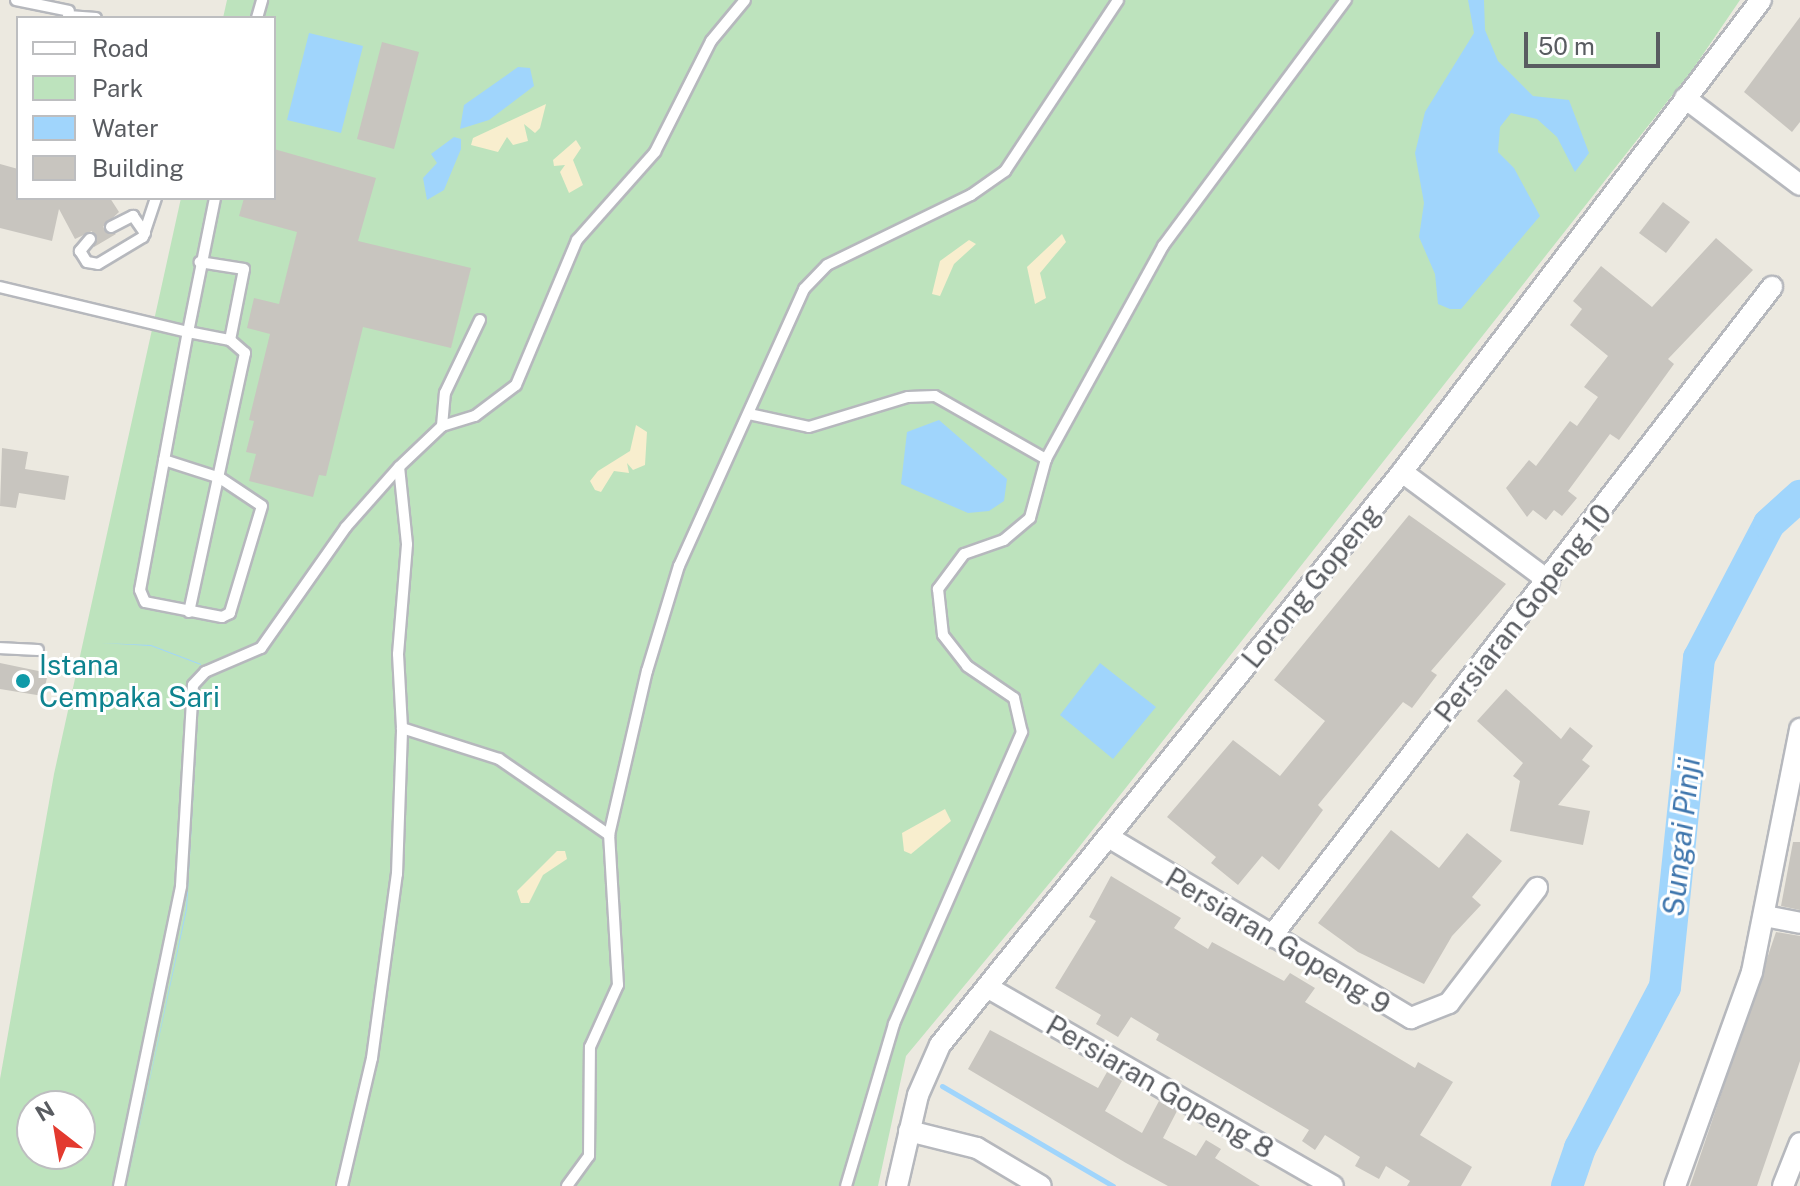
<!DOCTYPE html>
<html>
<head>
<meta charset="utf-8">
<style>
  body { margin:0 }
  #map { position:relative; width:1800px; height:1186px; overflow:hidden; background:#ece9e0; font-family:"Public Sans",sans-serif }
  div>[style] { position:absolute }
  [style*='--x'] { left:calc(var(--x)*1px); top:calc(var(--y)*1px); width:calc(var(--w)*1px); rotate:calc(var(--a)*1deg) }
  .green>* { inset:0; background:#bde3bd }
  .sand>* { inset:0; background:#f8eece }
  .water>* { inset:0; background:#a0d5fc }
  .stream>* { height:5px; margin:-2.5px; padding:0 2.5px; transform-origin:2.5px; border-radius:2.5px; background:#a0d5fc }
  .river>* { height:32px; margin:-16px; padding:0 16px; transform-origin:16px; border-radius:16px; background:#a0d5fc }
  .building>* { inset:0; background:#c8c5bf }
  .roads { filter:drop-shadow(2px 0 #b6b8bd) drop-shadow(-2px 0 #b6b8bd) drop-shadow(0 2px #b6b8bd) drop-shadow(0 -2px #b6b8bd) }
  .lane>* { height:10px; margin:-5px; padding:0 5px; transform-origin:5px; border-radius:5px; background:#fff }
  .street>* { height:20px; margin:-10px; padding:0 10px; transform-origin:10px; border-radius:10px; background:#fff }
  .dots>* { width:22px; height:22px; translate:-50% -50%; box-sizing:border-box; border:4px solid #fff; border-radius:50% }
  span { translate:-50% -50%; white-space:nowrap; text-align:center; line-height:1.15; -webkit-text-stroke:6px #fff; paint-order:stroke }
  .street-label { font-size:28px; color:#595c61 }
  .culture-label { font-size:28px; color:#0d838f }
  .left { translate:0 -50%; text-align:left }
  .water-label { font-size:30px; color:#3f76ad; font-style:italic }
  .legend { position:absolute; left:16px; top:16px; width:260px; height:184px; box-sizing:border-box; background:#fff; border:2px solid #bdbec0; margin:0; padding:10px 14px; list-style:none; font-size:24px; color:#595c61 }
  .legend li { display:flex; align-items:center; gap:16px; height:40px }
  .legend b { width:40px; border:2px solid #bdbec0 }
  .north { position:absolute; left:16px; top:1090px; width:80px; height:80px; box-sizing:border-box; background:#fff; border:2px solid #bdbec0; border-radius:50%; rotate:329deg; font-size:22px; font-weight:700; line-height:32px; text-align:center; color:#595c61 }
  .north::after { content:''; display:block; margin:auto; width:28px; height:36px; background:#e33a2f; clip-path:polygon(50% 0,100% 100%,50% 72%,0 100%) }
  .scale { position:absolute; left:1524px; top:32px; width:136px; height:36px; box-sizing:border-box; border:4px solid #595c61; border-top:0; padding-left:10px; font-size:24px; line-height:28px; white-space:nowrap; color:#595c61; -webkit-text-stroke:6px #fff; paint-order:stroke }
</style>
</head>
<body>
<div id="map">
  <div class="green">
    <div style="clip-path:polygon(evenodd,227px 0,1740px 0,1693px 69px,1072px 856px,906px 1056px,878px 1186px,0 1186px,0 1079px,54px 774px,181px 198px,274px 198px,274px 18px,223px 18px,227px 0,32px 1106px,80px 1106px,80px 1154px,32px 1154px,32px 1106px)"></div>
  </div>
  <div class="sand">
    <div style="clip-path:polygon(546px 104px,540px 128px,535px 133px,524px 124px,528px 141px,513px 145px,507px 137px,498px 152px,471px 145px,473px 138px)"></div>
    <div style="clip-path:polygon(576px 140px,581px 148px,573px 160px,583px 185px,569px 193px,560px 172px,565px 165px,554px 166px,553px 160px)"></div>
    <div style="clip-path:polygon(1062px 234px,1066px 242px,1040px 273px,1046px 298px,1035px 304px,1027px 267px)"></div>
    <div style="clip-path:polygon(969px 240px,976px 244px,954px 264px,940px 296px,932px 294px,940px 261px)"></div>
    <div style="clip-path:polygon(636px 425px,647px 432px,645px 465px,633px 470px,627px 463px,629px 473px,614px 471px,601px 492px,595px 490px,590px 481px,598px 471px,630px 451px)"></div>
    <div style="clip-path:polygon(945px 809px,951px 821px,911px 854px,904px 851px,902px 833px)"></div>
    <div style="clip-path:polygon(557px 851px,565px 851px,567px 859px,543px 875px,529px 903px,521px 903px,517px 891px)"></div>
  </div>
  <div class="water">
    <div style="clip-path:polygon(1468px 0,1484px 0,1485px 30px,1498px 61px,1533px 96px,1569px 100px,1589px 153px,1575px 172px,1557px 137px,1537px 119px,1511px 113px,1500px 127px,1498px 152px,1514px 168px,1540px 216px,1461px 309px,1450px 309px,1438px 304px,1435px 274px,1419px 237px,1424px 203px,1415px 153px,1425px 112px,1474px 33px)"></div>
    <div style="clip-path:polygon(309px 33px,363px 46px,341px 133px,287px 120px)"></div>
    <div style="clip-path:polygon(518px 67px,530px 68px,534px 86px,489px 120px,460px 129px,464px 105px)"></div>
    <div style="clip-path:polygon(454px 137px,461px 139px,461px 149px,444px 190px,427px 200px,423px 178px,437px 163px,431px 154px)"></div>
    <div style="clip-path:polygon(939px 420px,1007px 479px,1004px 501px,989px 511px,968px 513px,901px 484px,907px 432px)"></div>
    <div style="clip-path:polygon(101px 643px,151px 645px,201px 664px,187px 909px,127px 1186px,186px 909px,201px 665px,151px 646px)"></div>
    <div style="clip-path:polygon(1100px 663px,1156px 707px,1113px 759px,1060px 715px)"></div>
  </div>
  <div class="stream">
    <div style="--x:942;--y:1086;--w:198;--a:30.3"></div>
  </div>
  <div class="river">
    <div style="--x:1567;--y:1186;--w:40;--a:-71.1"></div>
    <div style="--x:1580;--y:1148;--w:182;--a:-62.2"></div>
    <div style="--x:1665;--y:987;--w:331;--a:-84.1"></div>
    <div style="--x:1699;--y:658;--w:151;--a:-62.4"></div>
    <div style="--x:1769;--y:524;--w:42;--a:-42.1"></div>
  </div>
  <div class="building">
    <div style="clip-path:polygon(1800px 17px,1800px 122px,1792px 132px,1744px 92px)"></div>
    <div style="clip-path:polygon(382px 42px,419px 52px,394px 149px,357px 139px)"></div>
    <div style="clip-path:polygon(274px 149px,376px 178px,358px 241px,471px 268px,451px 348px,363px 327px,326px 476px,319px 475px,313px 497px,249px 481px,256px 454px,246px 452px,254px 421px,249px 420px,270px 334px,247px 328px,254px 298px,279px 304px,297px 232px,239px 216px,244px 198px,274px 198px)"></div>
    <div style="clip-path:polygon(0 164px,18px 169px,18px 198px,110px 198px,119px 212px,103px 227px,116px 234px,94px 247px,92px 231px,75px 239px,59px 209px,52px 241px,0 228px)"></div>
    <div style="clip-path:polygon(1663px 202px,1690px 222px,1666px 253px,1639px 233px)"></div>
    <div style="clip-path:polygon(1716px 238px,1753px 270px,1668px 359px,1674px 364px,1619px 440px,1610px 434px,1568px 491px,1577px 498px,1562px 516px,1554px 510px,1546px 520px,1533px 510px,1527px 517px,1506px 488px,1529px 460px,1536px 466px,1570px 421px,1577px 426px,1598px 397px,1584px 387px,1608px 356px,1570px 325px,1582px 309px,1573px 301px,1601px 266px,1652px 307px)"></div>
    <div style="clip-path:polygon(2px 448px,28px 452px,25px 469px,69px 476px,65px 500px,19px 493px,16px 508px,0 506px)"></div>
    <div style="clip-path:polygon(1409px 515px,1506px 584px,1431px 671px,1437px 675px,1412px 708px,1403px 702px,1318px 805px,1323px 810px,1279px 870px,1262px 856px,1238px 885px,1211px 863px,1216px 857px,1167px 817px,1233px 740px,1280px 776px,1325px 721px,1274px 680px)"></div>
    <div style="clip-path:polygon(0 663px,48px 673px,43px 696px,0 689px)"></div>
    <div style="clip-path:polygon(1506px 689px,1561px 739px,1570px 727px,1593px 746px,1582px 760px,1590px 766px,1558px 805px,1590px 811px,1583px 845px,1510px 831px,1520px 781px,1513px 776px,1523px 763px,1477px 721px)"></div>
    <div style="clip-path:polygon(1391px 830px,1439px 868px,1467px 833px,1502px 861px,1472px 897px,1481px 905px,1452px 936px,1424px 984px,1358px 952px,1318px 923px)"></div>
    <div style="clip-path:polygon(1793px 842px,1800px 842px,1800px 910px,1781px 906px)"></div>
    <div style="clip-path:polygon(1111px 876px,1181px 918px,1174px 928px,1208px 949px,1212px 942px,1284px 981px,1290px 973px,1315px 988px,1305px 1002px,1415px 1068px,1418px 1062px,1453px 1082px,1420px 1135px,1472px 1167px,1461px 1186px,1407px 1186px,1410px 1181px,1386px 1166px,1379px 1179px,1355px 1166px,1360px 1157px,1325px 1135px,1315px 1150px,1302px 1141px,1309px 1130px,1156px 1040px,1159px 1034px,1131px 1017px,1118px 1037px,1096px 1024px,1101px 1015px,1055px 988px,1096px 921px,1089px 917px)"></div>
    <div style="clip-path:polygon(1776px 932px,1800px 936px,1800px 1061px,1757px 1186px,1690px 1186px)"></div>
    <div style="clip-path:polygon(990px 1030px,1098px 1088px,1107px 1072px,1122px 1081px,1105px 1111px,1142px 1133px,1159px 1101px,1177px 1111px,1163px 1138px,1196px 1156px,1206px 1140px,1221px 1149px,1215px 1158px,1260px 1186px,1168px 1186px,1126px 1163px,968px 1069px)"></div>
  </div>
  <div class="roads">
    <div class="lane">
      <div style="--x:16;--y:0;--w:54;--a:11.7"></div>
      <div style="--x:68;--y:16;--w:28;--a:4"></div>
      <div style="--x:257;--y:18;--w:19;--a:-74"></div>
      <div style="--x:111;--y:227;--w:25;--a:-27"></div>
      <div style="--x:133;--y:216;--w:21;--a:55"></div>
      <div style="--x:90;--y:239;--w:16;--a:130"></div>
      <div style="--x:80;--y:251;--w:13;--a:58"></div>
      <div style="--x:87;--y:262;--w:11;--a:10"></div>
      <div style="--x:98;--y:264;--w:52;--a:-31"></div>
      <div style="--x:143;--y:237;--w:41;--a:-71.6"></div>
      <div style="--x:0;--y:287;--w:193;--a:13.5"></div>
      <div style="--x:188;--y:332;--w:137;--a:-78.6"></div>
      <div style="--x:749;--y:414;--w:61;--a:12.2"></div>
      <div style="--x:809;--y:427;--w:103;--a:-16.9"></div>
      <div style="--x:908;--y:397;--w:27;--a:-2"></div>
      <div style="--x:935;--y:396;--w:128;--a:29.6"></div>
      <div style="--x:1046;--y:459;--w:61;--a:105.2"></div>
      <div style="--x:1030;--y:518;--w:34;--a:140"></div>
      <div style="--x:1004;--y:540;--w:42;--a:160.7"></div>
      <div style="--x:964;--y:554;--w:44;--a:126.6"></div>
      <div style="--x:938;--y:589;--w:46;--a:83.8"></div>
      <div style="--x:943;--y:635;--w:39;--a:52"></div>
      <div style="--x:967;--y:666;--w:57;--a:34.2"></div>
      <div style="--x:1014;--y:698;--w:35;--a:77"></div>
      <div style="--x:1022;--y:732;--w:319;--a:113.7"></div>
      <div style="--x:894;--y:1024;--w:169;--a:106.5"></div>
      <div style="--x:442;--y:426;--w:33;--a:-85"></div>
      <div style="--x:445;--y:393;--w:81;--a:-64.4"></div>
      <div style="--x:1046;--y:459;--w:243;--a:-61.2"></div>
      <div style="--x:1163;--y:246;--w:307;--a:-53.4"></div>
      <div style="--x:164;--y:460;--w:59;--a:17.8"></div>
      <div style="--x:220;--y:478;--w:50;--a:33.7"></div>
      <div style="--x:262;--y:506;--w:112;--a:106.7"></div>
      <div style="--x:230;--y:613;--w:9;--a:153"></div>
      <div style="--x:222;--y:617;--w:78;--a:-169"></div>
      <div style="--x:145;--y:602;--w:13;--a:-113"></div>
      <div style="--x:140;--y:590;--w:262;--a:-79.5"></div>
      <div style="--x:188;--y:332;--w:43;--a:10.8"></div>
      <div style="--x:230;--y:340;--w:72;--a:-78.8"></div>
      <div style="--x:244;--y:269;--w:45;--a:-171"></div>
      <div style="--x:189;--y:612;--w:265;--a:-77.8"></div>
      <div style="--x:245;--y:353;--w:20;--a:-139"></div>
      <div style="--x:0;--y:648;--w:38;--a:3"></div>
      <div style="--x:402;--y:728;--w:102;--a:17.7"></div>
      <div style="--x:499;--y:759;--w:134;--a:34.6"></div>
      <div style="--x:119;--y:1186;--w:306;--a:-78.3"></div>
      <div style="--x:181;--y:886;--w:201;--a:-86.6"></div>
      <div style="--x:193;--y:685;--w:18;--a:-47"></div>
      <div style="--x:205;--y:672;--w:61;--a:-23.2"></div>
      <div style="--x:261;--y:648;--w:148;--a:-54.9"></div>
      <div style="--x:346;--y:527;--w:80;--a:-48.5"></div>
      <div style="--x:342;--y:1186;--w:131;--a:-76.8"></div>
      <div style="--x:372;--y:1058;--w:186;--a:-82.3"></div>
      <div style="--x:397;--y:874;--w:146;--a:-88"></div>
      <div style="--x:402;--y:728;--w:74;--a:-93.1"></div>
      <div style="--x:398;--y:654;--w:110;--a:-85.3"></div>
      <div style="--x:407;--y:544;--w:77;--a:-95.9"></div>
      <div style="--x:399;--y:467;--w:59;--a:-43.6"></div>
      <div style="--x:442;--y:426;--w:34;--a:-17"></div>
      <div style="--x:475;--y:416;--w:51;--a:-37.1"></div>
      <div style="--x:516;--y:385;--w:157;--a:-67.2"></div>
      <div style="--x:577;--y:240;--w:118;--a:-48.4"></div>
      <div style="--x:655;--y:152;--w:124;--a:-63.2"></div>
      <div style="--x:711;--y:41;--w:53;--a:-50.3"></div>
      <div style="--x:567;--y:1186;--w:37;--a:-54"></div>
      <div style="--x:589;--y:1156;--w:109;--a:-89.5"></div>
      <div style="--x:590;--y:1047;--w:68;--a:-65.7"></div>
      <div style="--x:618;--y:985;--w:150;--a:-93.4"></div>
      <div style="--x:609;--y:835;--w:168;--a:-77"></div>
      <div style="--x:647;--y:671;--w:110;--a:-73.1"></div>
      <div style="--x:679;--y:566;--w:304;--a:-65.7"></div>
      <div style="--x:804;--y:289;--w:33;--a:-46"></div>
      <div style="--x:827;--y:265;--w:160;--a:-25.9"></div>
      <div style="--x:971;--y:195;--w:42;--a:-35.2"></div>
      <div style="--x:1005;--y:171;--w:205;--a:-56.5"></div>
    </div>
    <div class="street">
      <div style="--x:1685;--y:98;--w:144;--a:37.1"></div>
      <div style="--x:1402;--y:472;--w:183;--a:36.6"></div>
      <div style="--x:1110;--y:838;--w:351;--a:30.9"></div>
      <div style="--x:1411;--y:1018;--w:41;--a:-21.5"></div>
      <div style="--x:1449;--y:1003;--w:145;--a:-52.6"></div>
      <div style="--x:1765;--y:916;--w:36;--a:11"></div>
      <div style="--x:1271;--y:937;--w:821;--a:-52.38"></div>
      <div style="--x:987;--y:987;--w:399;--a:29.9"></div>
      <div style="--x:909;--y:1131;--w:70;--a:14"></div>
      <div style="--x:977;--y:1148;--w:74;--a:30.7"></div>
      <div style="--x:897;--y:1186;--w:93;--a:-77"></div>
      <div style="--x:918;--y:1095;--w:55;--a:-66.3"></div>
      <div style="--x:940;--y:1045;--w:736;--a:-51.12"></div>
      <div style="--x:1402;--y:472;--w:593;--a:-52.74"></div>
      <div style="--x:1675;--y:1186;--w:227;--a:-70.2"></div>
      <div style="--x:1752;--y:972;--w:248;--a:-78.8"></div>
      <div style="--x:1783;--y:1186;--w:46;--a:-68.4"></div>
    </div>
  </div>
  <div class="dots">
    <div style="left:23px;top:681px;background:#0f9aa8"></div>
  </div>
  <div class="street-label">
    <span style="left:1311px;top:586px;rotate:-51deg">Lorong Gopeng</span>
    <span style="left:1523px;top:613px;rotate:-52deg">Persiaran Gopeng 10</span>
    <span style="left:1278px;top:941px;rotate:31deg">Persiaran Gopeng 9</span>
    <span style="left:1160px;top:1087px;rotate:30deg">Persiaran Gopeng 8</span>
  </div>
  <div class="culture-label">
    <span class="left" style="left:39px;top:681px">Istana<br>Cempaka Sari</span>
  </div>
  <div class="water-label">
    <span style="left:1681px;top:837px;rotate:-84deg">Sungai Pinji</span>
  </div>
  <ul class="legend">
  <li><b style="height:10px;background:#fff"></b>Road</li>
  <li><b style="height:22px;background:#bde3bd"></b>Park</li>
  <li><b style="height:22px;background:#a0d5fc"></b>Water</li>
  <li><b style="height:22px;background:#c8c5bf"></b>Building</li>
  </ul>
  <div class="north">N</div>
  <div class="scale">50 m</div>
</div>
</body>
</html>
